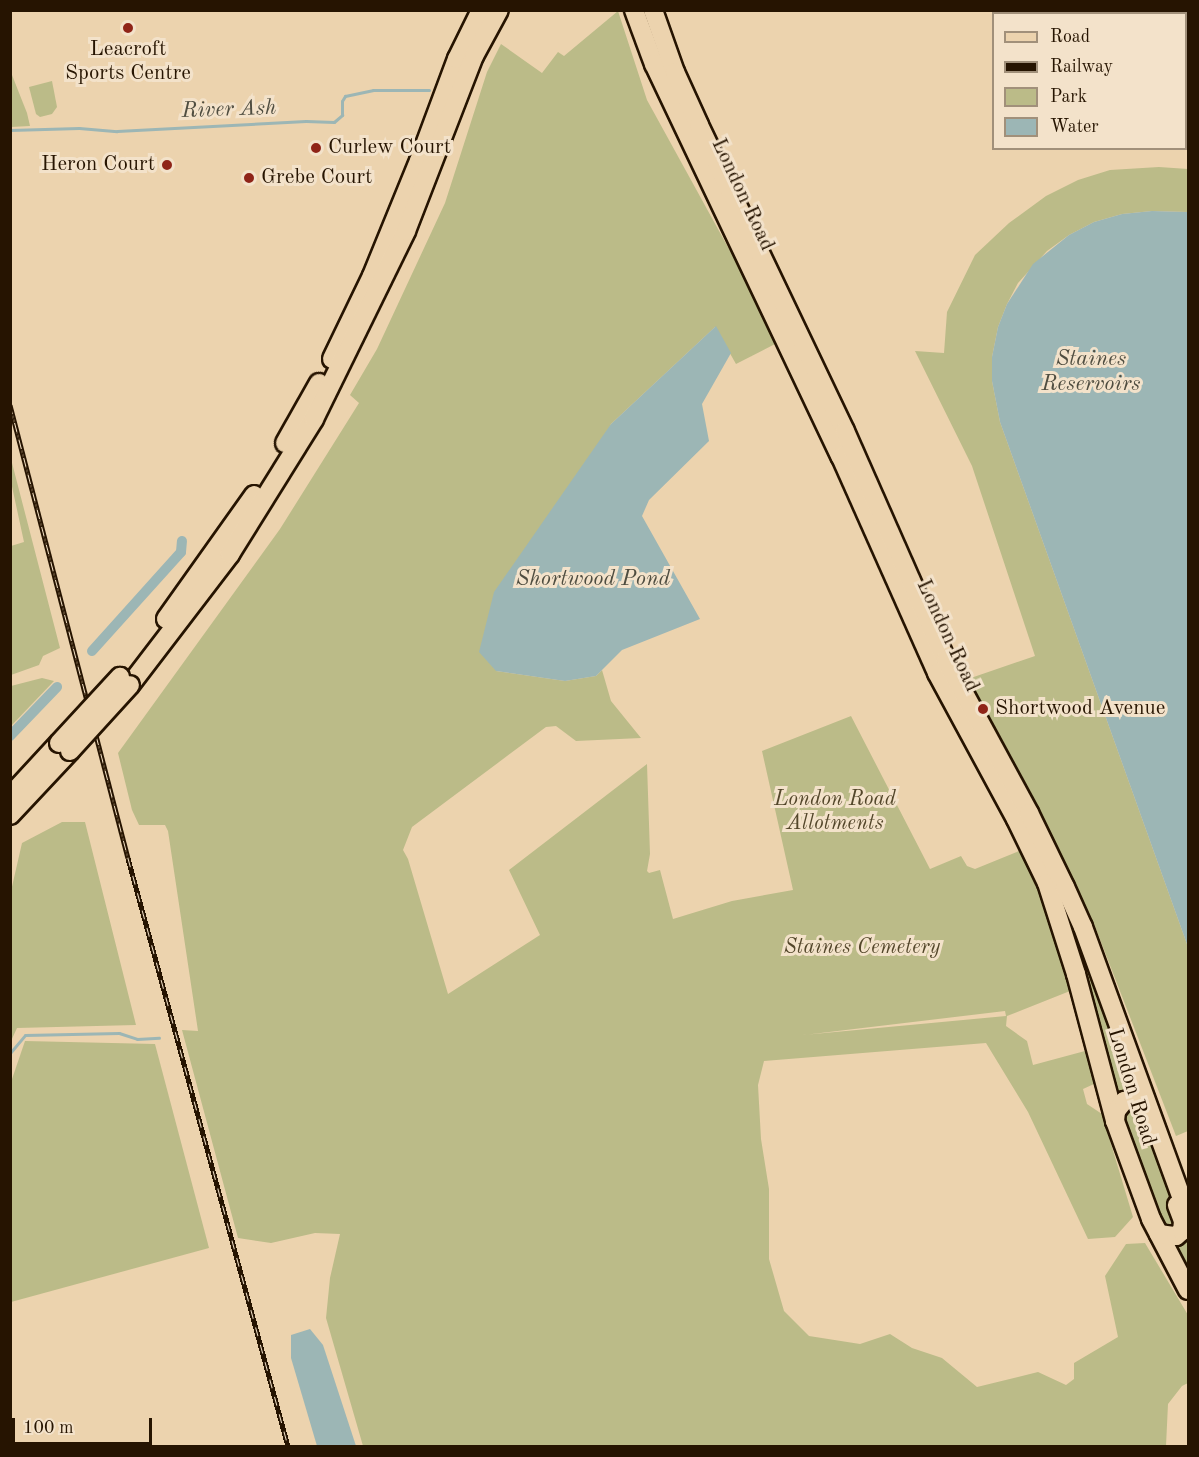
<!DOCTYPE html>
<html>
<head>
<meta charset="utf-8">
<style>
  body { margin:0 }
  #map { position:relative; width:1199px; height:1457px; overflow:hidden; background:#ecd3ae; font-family:"Old Standard TT",serif }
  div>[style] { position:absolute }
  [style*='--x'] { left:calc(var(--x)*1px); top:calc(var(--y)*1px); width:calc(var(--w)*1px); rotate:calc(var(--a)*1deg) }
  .green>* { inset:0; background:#bb8 }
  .water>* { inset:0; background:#9cb6b5 }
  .stream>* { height:3px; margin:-1.5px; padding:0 1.5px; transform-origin:1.5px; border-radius:1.5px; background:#9cb6b5 }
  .canal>* { height:10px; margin:-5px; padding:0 5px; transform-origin:5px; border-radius:5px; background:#9cb6b5 }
  .roads { filter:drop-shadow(2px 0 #261401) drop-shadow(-2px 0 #261401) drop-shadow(0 2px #261401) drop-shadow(0 -2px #261401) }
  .primary>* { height:15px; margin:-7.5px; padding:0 7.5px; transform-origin:7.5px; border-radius:7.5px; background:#ecd3ae }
  .highway>* { height:18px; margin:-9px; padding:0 9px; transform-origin:9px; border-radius:9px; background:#ecd3ae }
  .rail>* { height:5px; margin-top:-2.5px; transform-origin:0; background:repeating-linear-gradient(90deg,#f3e2ca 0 9px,#261401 0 18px); box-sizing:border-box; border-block:2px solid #261401 }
  .bridges { filter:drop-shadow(2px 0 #261401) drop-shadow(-2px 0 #261401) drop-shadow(0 2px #261401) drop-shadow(0 -2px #261401) }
  .highway-bridge>* { height:18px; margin:-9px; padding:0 9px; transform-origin:9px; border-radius:9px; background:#ecd3ae }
  .dots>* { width:16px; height:16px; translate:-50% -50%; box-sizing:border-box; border:3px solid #f3e2ca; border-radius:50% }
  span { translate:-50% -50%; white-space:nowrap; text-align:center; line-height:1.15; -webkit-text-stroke:6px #f3e2ca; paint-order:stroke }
  .poi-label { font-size:21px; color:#261401 }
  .left { translate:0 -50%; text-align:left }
  .right { translate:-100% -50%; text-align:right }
  .street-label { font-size:21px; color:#261401 }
  .park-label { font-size:21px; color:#53462a; font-style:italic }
  .water-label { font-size:22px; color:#4f4d40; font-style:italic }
  .frame { position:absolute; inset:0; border:12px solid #261401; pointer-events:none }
  .legend { position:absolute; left:992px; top:12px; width:195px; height:138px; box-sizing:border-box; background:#f3e2ca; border:2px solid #a1907a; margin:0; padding:8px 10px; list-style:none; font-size:18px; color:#261401 }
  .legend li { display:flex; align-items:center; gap:12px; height:30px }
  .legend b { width:30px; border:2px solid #a1907a }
  .scale { position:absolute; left:12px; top:1418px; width:140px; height:27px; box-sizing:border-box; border:3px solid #261401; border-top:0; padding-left:8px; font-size:18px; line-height:21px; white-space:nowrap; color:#261401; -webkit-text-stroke:4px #f3e2ca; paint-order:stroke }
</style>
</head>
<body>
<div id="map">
  <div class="green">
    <div style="clip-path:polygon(evenodd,618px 11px,647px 100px,746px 280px,775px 344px,736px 364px,715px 327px,611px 424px,496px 671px,565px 681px,596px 676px,602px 670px,611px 701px,641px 738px,576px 741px,556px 726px,546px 727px,412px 827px,403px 850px,408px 859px,448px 994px,540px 935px,509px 870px,647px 764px,650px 854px,647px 871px,649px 873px,660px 870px,673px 919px,732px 901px,793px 890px,762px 751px,851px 716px,930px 869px,961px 856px,967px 866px,975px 869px,1019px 851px,1029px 869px,1052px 922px,1070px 991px,1007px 1016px,1006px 1026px,1027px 1041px,1033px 1065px,1085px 1051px,1094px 1084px,1083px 1089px,1087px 1104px,1102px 1114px,1133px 1217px,1115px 1237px,1088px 1239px,1028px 1112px,986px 1043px,764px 1061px,758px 1085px,761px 1139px,769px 1189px,769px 1259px,784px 1311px,809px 1336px,860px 1344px,890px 1334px,912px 1348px,942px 1358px,977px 1387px,1038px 1372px,1066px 1385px,1074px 1379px,1074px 1363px,1118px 1337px,1105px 1276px,1126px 1244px,1145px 1243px,1188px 1315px,1188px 1383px,1182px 1386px,1168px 1404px,1166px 1446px,363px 1446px,326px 1318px,330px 1278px,340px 1234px,315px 1233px,271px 1243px,238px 1238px,182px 1030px,198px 1031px,168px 831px,165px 825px,139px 825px,132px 810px,118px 753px,280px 529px,359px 403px,350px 395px,377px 349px,445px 203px,487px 72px,501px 44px,542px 73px,558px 52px,564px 56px,618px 11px,1005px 1011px,1006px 1016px,803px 1035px,804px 1035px,1005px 1011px)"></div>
    <div style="clip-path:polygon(1113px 11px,1115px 13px,1056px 13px,1052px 11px)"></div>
    <div style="clip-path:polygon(1143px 11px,1188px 11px,1188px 60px,1186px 57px,1186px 14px,1146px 13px)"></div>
    <div style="clip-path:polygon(10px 70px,27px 113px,30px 126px,11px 127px)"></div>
    <div style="clip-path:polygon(52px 81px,57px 107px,52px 114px,40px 117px,36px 114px,29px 87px)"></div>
    <div style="clip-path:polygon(1159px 167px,1188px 169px,1188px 212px,1152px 211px,1122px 214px,1094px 222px,1069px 235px,1047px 251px,1018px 283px,1007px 304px,998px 327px,992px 357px,992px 381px,1000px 422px,1188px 947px,1188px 1131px,1176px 1136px,1094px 924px,1035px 806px,1000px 744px,982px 702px,965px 680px,1035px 656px,972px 466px,915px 351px,944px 353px,947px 312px,975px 255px,1009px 223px,1046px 196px,1078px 180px,1110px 170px)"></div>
    <div style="clip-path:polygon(11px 459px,60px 648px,43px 656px,39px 665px,11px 675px,11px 546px,24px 542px,11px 482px)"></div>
    <div style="clip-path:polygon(940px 658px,1077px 930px,1135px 1090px,1122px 1092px,1114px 1100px,1075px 953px)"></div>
    <div style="clip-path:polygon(42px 678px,54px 681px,11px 726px,11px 686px)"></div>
    <div style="clip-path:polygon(62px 822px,85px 822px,136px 1025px,17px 1028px,11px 1041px,11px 891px,22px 843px)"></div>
    <div style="clip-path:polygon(25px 1041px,155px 1044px,209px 1248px,11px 1302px,11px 1082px)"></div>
    <div style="clip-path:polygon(1139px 1106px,1147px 1127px,1149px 1141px,1177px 1216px,1176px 1229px,1162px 1231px,1127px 1129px,1124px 1115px,1128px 1108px)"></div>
    <div style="clip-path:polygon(1188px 1234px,1188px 1280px,1172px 1244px)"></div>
  </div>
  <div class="water">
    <div style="clip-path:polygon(1152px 211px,1188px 212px,1188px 947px,1000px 422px,992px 381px,992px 357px,998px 327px,1007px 304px,1033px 264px,1069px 235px,1094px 222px,1122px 214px)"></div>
    <div style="clip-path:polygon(716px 326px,731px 353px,702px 404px,709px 441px,649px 500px,642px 516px,700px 619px,622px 650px,596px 676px,565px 681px,496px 671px,479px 652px,494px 592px,611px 424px)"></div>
    <div style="clip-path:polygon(310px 1329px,323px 1345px,356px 1446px,317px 1446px,291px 1358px,291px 1335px)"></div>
  </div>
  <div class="stream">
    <div style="--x:10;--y:130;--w:69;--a:-1.7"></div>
    <div style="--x:79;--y:128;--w:38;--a:5"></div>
    <div style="--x:117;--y:131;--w:189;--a:-3"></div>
    <div style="--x:306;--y:121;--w:28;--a:2"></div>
    <div style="--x:334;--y:122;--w:11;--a:-41"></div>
    <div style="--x:342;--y:115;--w:14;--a:-90"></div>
    <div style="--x:342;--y:101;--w:6;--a:-59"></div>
    <div style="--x:345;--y:96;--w:29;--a:-12"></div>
    <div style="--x:373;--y:90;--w:56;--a:0"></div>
    <div style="--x:10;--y:1053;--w:23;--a:-50"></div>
    <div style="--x:25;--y:1035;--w:94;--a:-1.2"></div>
    <div style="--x:119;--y:1033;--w:19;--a:18"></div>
    <div style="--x:137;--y:1039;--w:22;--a:-3"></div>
  </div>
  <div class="canal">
    <div style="--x:1086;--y:10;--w:6;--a:45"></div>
    <div style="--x:92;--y:651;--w:133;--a:-48"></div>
    <div style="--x:181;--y:552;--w:11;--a:-85"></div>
    <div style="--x:10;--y:736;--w:68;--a:-46.2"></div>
  </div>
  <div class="roads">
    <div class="primary">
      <div style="--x:1128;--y:10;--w:5;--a:53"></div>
      <div style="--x:1186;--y:76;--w:4;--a:56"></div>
    </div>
    <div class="highway">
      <div style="--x:634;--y:10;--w:58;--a:69.7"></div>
      <div style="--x:654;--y:64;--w:435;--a:64.6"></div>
      <div style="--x:841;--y:457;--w:236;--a:66"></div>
      <div style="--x:937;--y:673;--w:166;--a:61.6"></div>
      <div style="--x:1016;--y:819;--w:71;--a:64.2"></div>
      <div style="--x:1047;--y:883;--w:96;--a:72.3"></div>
      <div style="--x:1076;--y:974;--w:152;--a:75.1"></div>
      <div style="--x:1115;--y:1121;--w:104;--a:69.8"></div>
      <div style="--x:1151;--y:1219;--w:80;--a:62.5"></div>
      <div style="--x:653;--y:10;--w:66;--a:70.5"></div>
      <div style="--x:675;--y:72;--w:58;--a:65.6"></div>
      <div style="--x:699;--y:125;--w:339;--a:64.5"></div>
      <div style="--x:845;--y:431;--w:250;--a:66.2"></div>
      <div style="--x:946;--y:660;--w:174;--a:61.5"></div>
      <div style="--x:1029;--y:813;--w:82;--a:64.1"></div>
      <div style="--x:1065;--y:887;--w:44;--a:65.8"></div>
      <div style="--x:1083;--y:927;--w:307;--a:70"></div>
      <div style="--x:332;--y:359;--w:92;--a:-64.3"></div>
      <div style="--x:372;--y:276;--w:124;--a:-67.8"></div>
      <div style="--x:419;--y:161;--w:109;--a:-69.6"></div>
      <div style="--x:457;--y:59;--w:55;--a:-63.9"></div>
      <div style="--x:285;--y:443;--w:69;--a:-60.5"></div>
      <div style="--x:166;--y:619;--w:152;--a:-54.6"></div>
      <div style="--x:130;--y:685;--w:165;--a:-52.6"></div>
      <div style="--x:230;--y:554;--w:159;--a:-58.1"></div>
      <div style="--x:314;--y:419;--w:209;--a:-63.9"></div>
      <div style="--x:406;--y:231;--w:188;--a:-68.8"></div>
      <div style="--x:474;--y:56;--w:52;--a:-61.5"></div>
      <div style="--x:10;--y:796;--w:72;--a:-47.2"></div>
      <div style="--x:10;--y:815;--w:88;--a:-46.8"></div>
      <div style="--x:1115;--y:1121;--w:10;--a:-84"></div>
      <div style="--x:1116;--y:1111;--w:13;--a:-51"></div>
      <div style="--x:1124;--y:1101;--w:13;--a:-13"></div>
      <div style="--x:1137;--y:1098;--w:10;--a:29"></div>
      <div style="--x:1159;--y:1234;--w:17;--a:7"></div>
      <div style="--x:1176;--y:1236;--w:8;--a:-40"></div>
      <div style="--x:1182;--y:1231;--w:10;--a:-84"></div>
      <div style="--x:1183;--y:1221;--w:17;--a:-111"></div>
    </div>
  </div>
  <div class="rail">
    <div style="--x:10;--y:405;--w:468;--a:75.4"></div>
    <div style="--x:128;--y:858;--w:609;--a:74.78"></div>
  </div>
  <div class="bridges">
    <div class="highway-bridge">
      <div style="--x:59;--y:743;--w:90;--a:-47.3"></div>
      <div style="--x:70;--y:751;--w:89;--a:-47.7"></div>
    </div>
  </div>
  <div class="dots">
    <div style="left:128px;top:28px;background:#8f2418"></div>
    <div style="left:316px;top:148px;background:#8f2418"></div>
    <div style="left:167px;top:165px;background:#8f2418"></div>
    <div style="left:249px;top:178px;background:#8f2418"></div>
    <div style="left:983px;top:709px;background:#8f2418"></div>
  </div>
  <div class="poi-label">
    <span style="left:128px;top:62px">Leacroft<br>Sports Centre</span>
    <span class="left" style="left:328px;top:148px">Curlew Court</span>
    <span class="right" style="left:155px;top:165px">Heron Court</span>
    <span class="left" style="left:261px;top:178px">Grebe Court</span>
    <span class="left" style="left:995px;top:709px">Shortwood Avenue</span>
  </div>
  <div class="street-label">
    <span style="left:742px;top:195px;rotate:65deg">London Road</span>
    <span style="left:947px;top:636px;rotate:65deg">London Road</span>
    <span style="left:1131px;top:1087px;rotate:73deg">London Road</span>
  </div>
  <div class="park-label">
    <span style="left:835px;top:812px">London Road<br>Allotments</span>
    <span style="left:862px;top:948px">Staines Cemetery</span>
  </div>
  <div class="water-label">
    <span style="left:229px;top:110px;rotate:-2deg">River Ash</span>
    <span style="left:1091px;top:372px">Staines<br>Reservoirs</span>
    <span style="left:593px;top:580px">Shortwood Pond</span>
  </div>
  <div class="frame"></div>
  <ul class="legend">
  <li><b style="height:8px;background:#ecd3ae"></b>Road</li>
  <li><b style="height:8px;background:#261401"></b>Railway</li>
  <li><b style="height:16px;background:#bb8"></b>Park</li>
  <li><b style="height:16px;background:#9cb6b5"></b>Water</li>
  </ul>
  <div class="scale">100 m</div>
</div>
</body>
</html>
